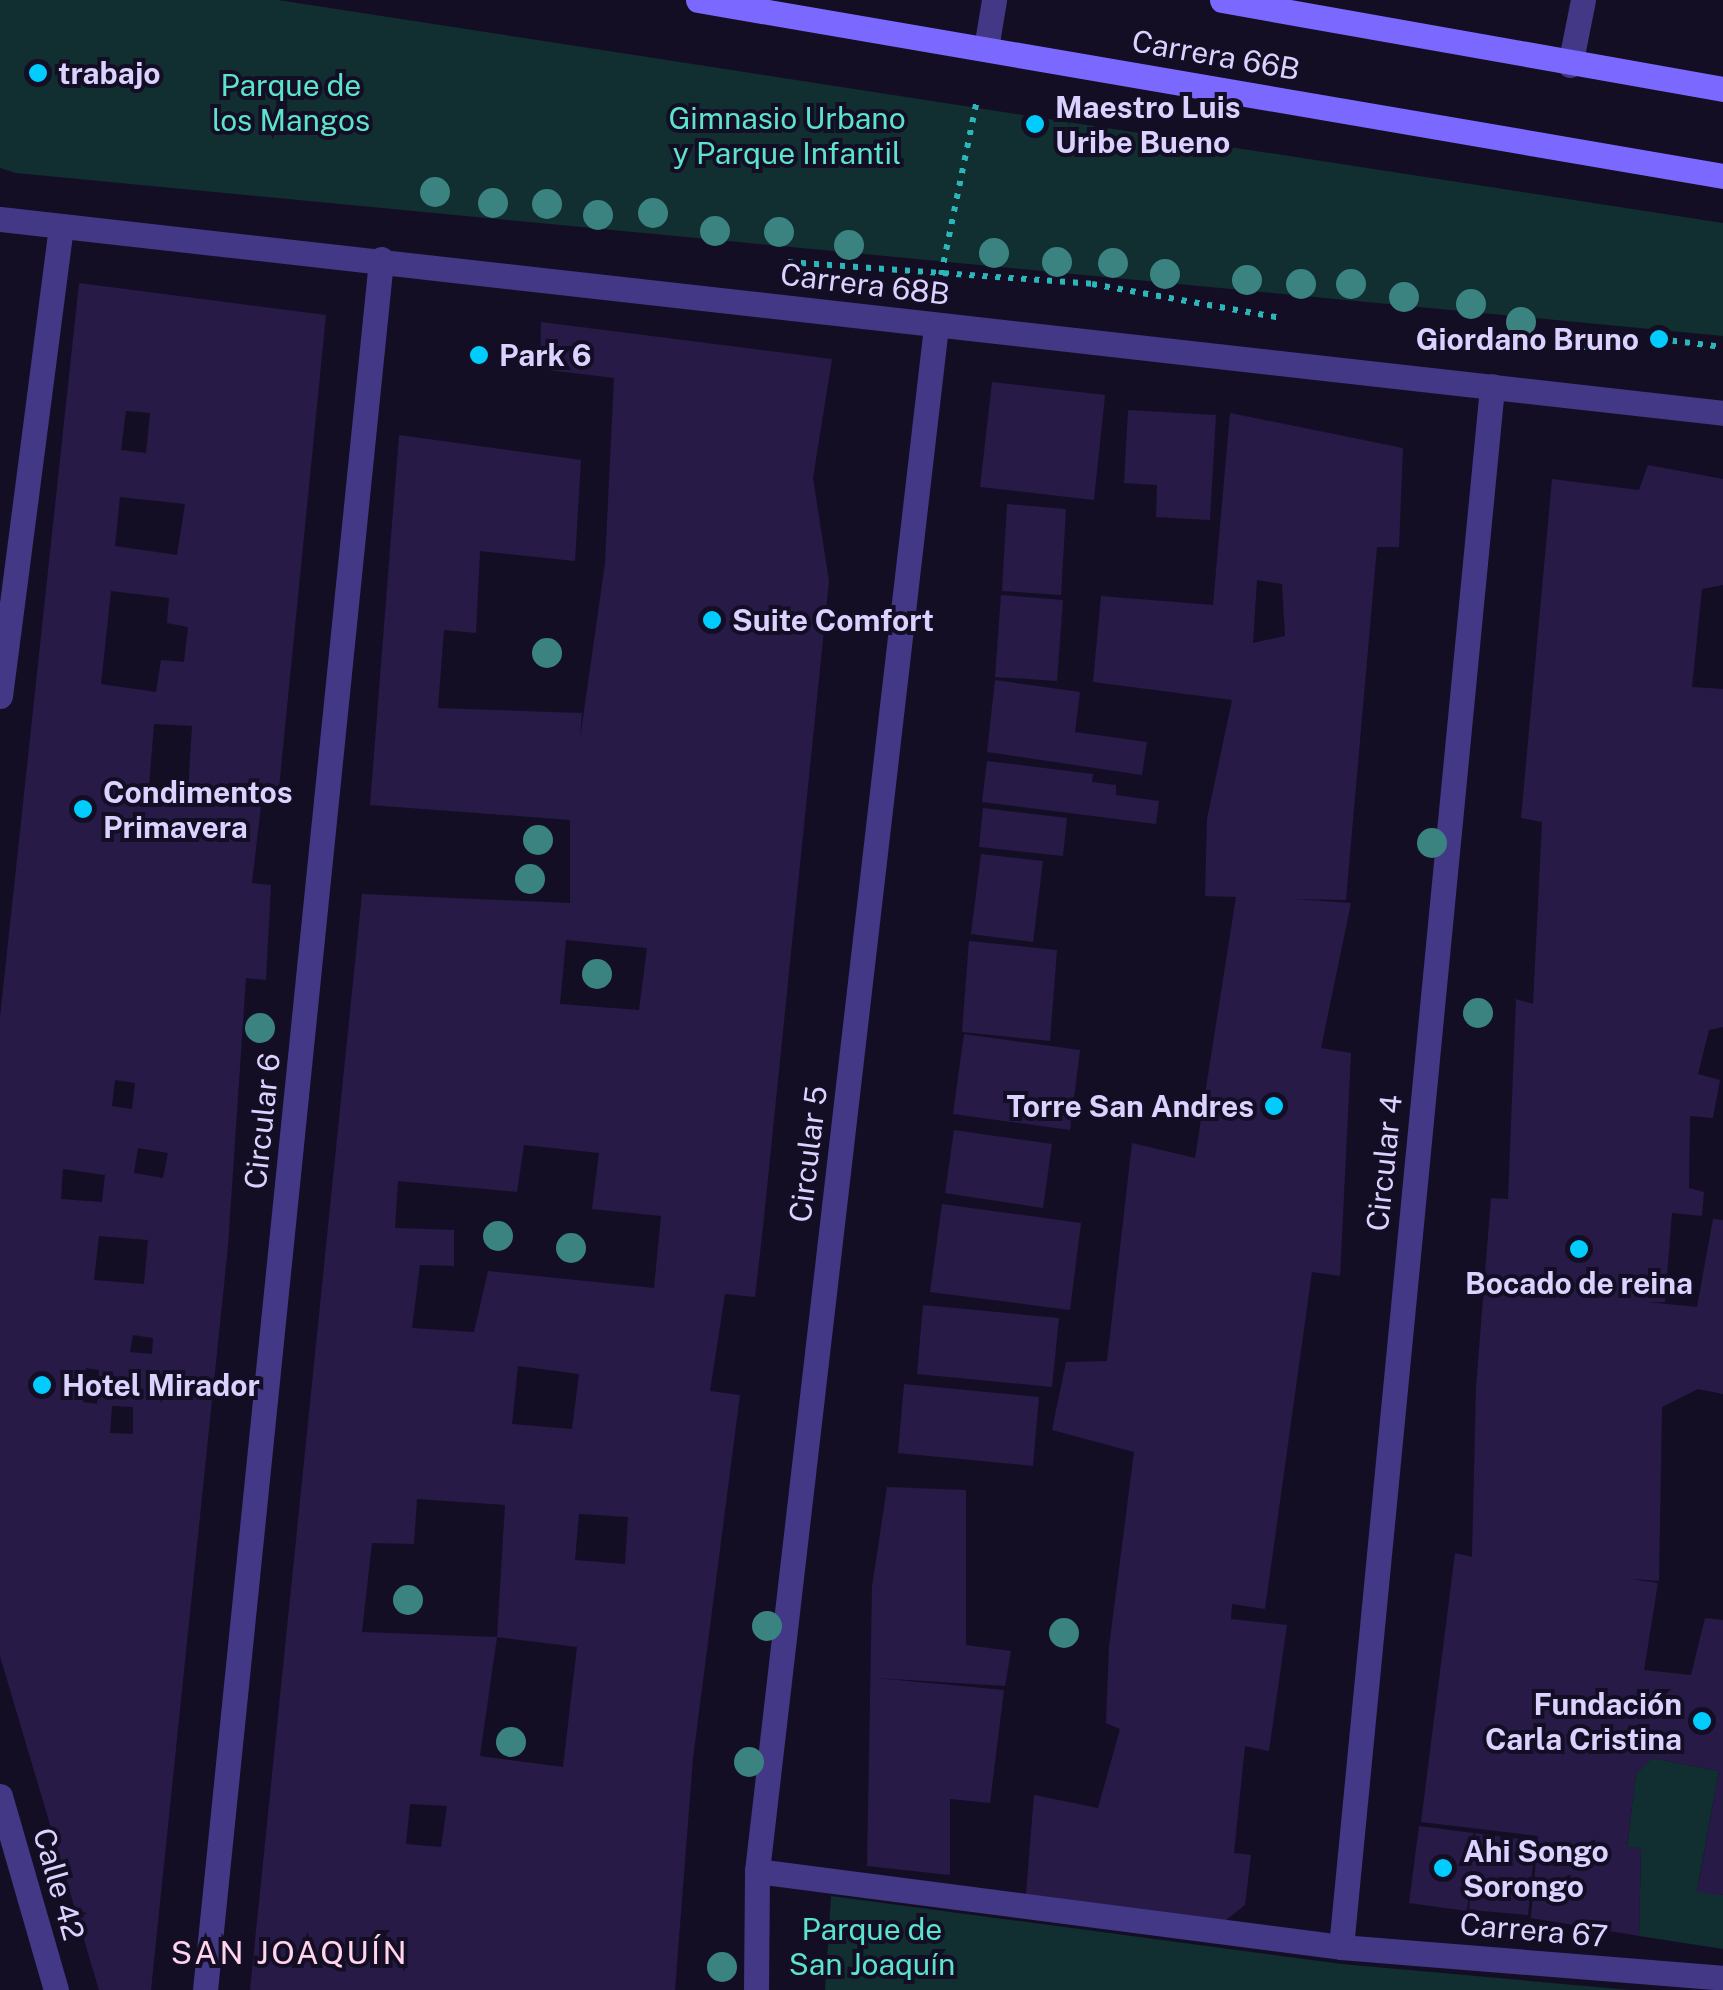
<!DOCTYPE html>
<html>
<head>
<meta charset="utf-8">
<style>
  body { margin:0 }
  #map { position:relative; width:1723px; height:1990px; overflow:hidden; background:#140e25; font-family:"Public Sans",sans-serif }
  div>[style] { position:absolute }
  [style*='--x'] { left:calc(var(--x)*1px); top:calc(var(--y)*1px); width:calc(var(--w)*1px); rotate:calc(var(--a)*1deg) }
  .green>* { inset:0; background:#112e30 }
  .building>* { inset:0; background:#271a47 }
  .path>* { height:6px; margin-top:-3px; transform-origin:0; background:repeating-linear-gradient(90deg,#2bb6ba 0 5px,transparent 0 13px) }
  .street>* { height:25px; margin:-12.5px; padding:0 12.5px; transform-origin:12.5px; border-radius:12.5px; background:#423886 }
  .secondary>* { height:25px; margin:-12.5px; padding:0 12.5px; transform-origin:12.5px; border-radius:12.5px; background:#7b69ff }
  .trees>* { width:30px; height:30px; margin:-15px; border-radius:50%; background:#3b8381 }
  .dots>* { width:28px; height:28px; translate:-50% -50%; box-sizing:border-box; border:5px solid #140e25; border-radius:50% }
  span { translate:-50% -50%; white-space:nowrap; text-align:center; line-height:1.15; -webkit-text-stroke:8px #140e25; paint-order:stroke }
  .street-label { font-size:30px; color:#dcd2ff }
  .poi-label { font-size:30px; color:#dcd2ff; font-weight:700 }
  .left { translate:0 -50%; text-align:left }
  .right { translate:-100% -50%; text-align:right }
  .park-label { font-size:30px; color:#5be3cd }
  .neighbourhood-label { font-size:32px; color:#ffd4ec; letter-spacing:2.5px }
</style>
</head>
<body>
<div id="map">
  <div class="green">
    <div style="clip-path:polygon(0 0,278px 0,1723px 223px,1723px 336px,16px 173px,0 168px)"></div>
    <div style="clip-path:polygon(1652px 1758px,1719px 1771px,1697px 1891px,1723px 1895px,1723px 1949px,1639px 1936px,1641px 1849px,1627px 1847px,1636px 1774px)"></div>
    <div style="clip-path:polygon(831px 1896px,1342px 1964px,1630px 1990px,825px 1990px)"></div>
  </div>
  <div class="building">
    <div style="clip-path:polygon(evenodd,79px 283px,326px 315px,278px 798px,262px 797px,252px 883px,271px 885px,266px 980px,246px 978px,228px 1246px,151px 1990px,99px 1990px,0 1656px,0 1017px,79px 283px,126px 411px,150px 413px,146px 453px,121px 450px,126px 411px,79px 283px,120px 497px,185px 504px,177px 555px,115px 546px,120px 497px,79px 283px,111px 591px,169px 598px,167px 623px,188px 627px,184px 662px,161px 660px,156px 692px,101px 684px,111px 591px,79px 283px,154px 724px,192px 726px,188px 791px,149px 787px,154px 724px,79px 283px,115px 1080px,135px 1083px,132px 1109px,112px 1106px,115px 1080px,79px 283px,138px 1148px,168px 1153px,163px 1178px,134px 1173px,138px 1148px,79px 283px,63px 1169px,105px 1175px,102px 1202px,61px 1199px,63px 1169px,79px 283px,99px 1236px,148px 1240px,144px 1284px,94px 1280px,99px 1236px,79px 283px,133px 1335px,153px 1338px,152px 1354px,130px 1352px,133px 1335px,79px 283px,86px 1368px,99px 1370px,97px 1404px,83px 1402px,86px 1368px,79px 283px,112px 1406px,133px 1407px,133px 1434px,110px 1433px,112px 1406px)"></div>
    <div style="clip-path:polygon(evenodd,541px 322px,832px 359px,813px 478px,829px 581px,763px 1227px,755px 1297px,725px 1294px,710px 1391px,740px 1395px,693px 1758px,675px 1990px,250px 1990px,362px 894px,570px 903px,570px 820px,370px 805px,399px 435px,581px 460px,575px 561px,480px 551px,476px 633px,444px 630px,438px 708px,582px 713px,580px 739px,605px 563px,614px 378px,540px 369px,541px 322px,566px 940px,647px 948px,639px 1010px,560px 1004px,566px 940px,541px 322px,524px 1145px,599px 1153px,592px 1209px,661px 1216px,654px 1288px,488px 1271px,474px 1332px,412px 1328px,420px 1265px,454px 1266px,454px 1230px,395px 1228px,398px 1181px,517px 1192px,524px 1145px,541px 322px,518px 1366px,579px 1374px,572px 1429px,512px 1424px,518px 1366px,541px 322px,417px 1499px,505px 1505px,497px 1637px,577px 1647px,563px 1767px,480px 1756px,497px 1637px,362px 1632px,372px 1543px,414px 1544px,417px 1499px,541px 322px,579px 1514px,628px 1517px,625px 1564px,575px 1560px,579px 1514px,541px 322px,410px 1804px,447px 1806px,441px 1847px,406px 1844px,410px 1804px)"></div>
    <div style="clip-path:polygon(992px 382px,1105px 395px,1094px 500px,980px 487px)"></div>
    <div style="clip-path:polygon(1128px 410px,1216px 415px,1210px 520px,1156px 517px,1157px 485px,1124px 483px)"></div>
    <div style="clip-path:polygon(evenodd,1230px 413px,1403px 448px,1399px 547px,1377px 547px,1346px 900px,1295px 899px,1351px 903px,1321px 1048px,1351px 1053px,1340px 1276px,1312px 1272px,1265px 1609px,1232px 1604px,1231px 1619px,1287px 1625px,1269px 1751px,1245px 1746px,1234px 1853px,1251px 1855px,1245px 1905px,1221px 1924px,1026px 1894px,1034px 1795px,1098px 1808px,1120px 1729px,1106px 1723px,1109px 1647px,1134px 1452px,1052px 1430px,1066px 1362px,1107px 1361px,1132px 1143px,1195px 1158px,1236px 897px,1205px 896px,1207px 819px,1232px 700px,1093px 682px,1101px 596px,1213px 605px,1230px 413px,1257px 580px,1282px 584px,1285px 636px,1253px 643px,1257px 580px)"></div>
    <div style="clip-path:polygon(1648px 465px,1723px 479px,1723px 585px,1702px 589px,1692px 687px,1723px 689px,1723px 1027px,1709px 1030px,1698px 1074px,1720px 1080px,1713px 1118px,1690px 1116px,1689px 1188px,1704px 1192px,1702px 1216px,1672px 1213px,1665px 1302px,1647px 1302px,1697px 1307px,1713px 1219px,1723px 1220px,1723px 1394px,1698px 1389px,1662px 1407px,1659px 1581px,1630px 1579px,1658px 1583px,1644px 1670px,1691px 1675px,1705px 1618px,1723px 1620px,1723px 1895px,1697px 1892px,1719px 1771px,1652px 1758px,1636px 1774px,1627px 1847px,1641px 1848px,1639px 1936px,1531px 1918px,1538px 1836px,1421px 1822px,1455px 1553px,1472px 1557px,1476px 1387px,1491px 1198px,1508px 1199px,1516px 999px,1533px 1004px,1542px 822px,1521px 818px,1552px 479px,1639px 490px)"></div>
    <div style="clip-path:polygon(1007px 504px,1066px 509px,1061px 595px,1002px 591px)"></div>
    <div style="clip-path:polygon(1001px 595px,1063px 600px,1057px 681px,995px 677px)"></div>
    <div style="clip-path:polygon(995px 680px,1080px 692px,1075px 732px,1147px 742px,1142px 775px,987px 752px)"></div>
    <div style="clip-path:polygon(987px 761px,1093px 774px,1092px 782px,1116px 785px,1116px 795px,1159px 801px,1156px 824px,982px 802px)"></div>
    <div style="clip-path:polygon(983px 808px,1067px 818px,1063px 856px,979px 847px)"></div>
    <div style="clip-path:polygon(981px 854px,1043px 861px,1033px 942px,971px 934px)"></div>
    <div style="clip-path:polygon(969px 941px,1057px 950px,1050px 1041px,962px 1032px)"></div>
    <div style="clip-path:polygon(964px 1034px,1080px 1050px,1070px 1130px,953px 1114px)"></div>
    <div style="clip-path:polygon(954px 1130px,1052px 1144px,1043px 1208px,945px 1193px)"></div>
    <div style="clip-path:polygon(942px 1204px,1081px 1223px,1070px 1310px,930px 1292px)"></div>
    <div style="clip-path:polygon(923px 1305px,1059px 1318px,1052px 1387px,917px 1374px)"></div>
    <div style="clip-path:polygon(904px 1384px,1039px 1397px,1033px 1466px,898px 1453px)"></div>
    <div style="clip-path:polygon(887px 1487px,966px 1490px,966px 1645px,1011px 1651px,1005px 1686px,876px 1678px,1004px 1690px,990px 1803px,950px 1799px,950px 1875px,867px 1866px,872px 1587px)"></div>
    <div style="clip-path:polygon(1419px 1826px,1535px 1841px,1528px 1915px,1469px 1910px,1472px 1867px,1467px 1911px,1409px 1903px)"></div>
  </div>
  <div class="path">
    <div style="--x:788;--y:262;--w:305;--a:4.1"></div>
    <div style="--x:1092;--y:284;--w:192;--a:10.2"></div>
    <div style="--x:941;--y:275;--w:180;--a:-78.4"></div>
    <div style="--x:1556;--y:350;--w:104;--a:-6.1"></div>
    <div style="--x:1659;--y:339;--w:64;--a:7.1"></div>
  </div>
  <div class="street">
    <div style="--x:986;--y:48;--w:49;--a:-80.5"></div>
    <div style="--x:1570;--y:65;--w:66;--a:-78.7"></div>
    <div style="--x:0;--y:219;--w:1734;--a:6.42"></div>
    <div style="--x:0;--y:696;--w:474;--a:-82.6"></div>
    <div style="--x:0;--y:1796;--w:202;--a:73.9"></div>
    <div style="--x:757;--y:1871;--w:589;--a:7.41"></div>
    <div style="--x:1341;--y:1947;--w:383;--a:4.6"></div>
    <div style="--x:1341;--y:1947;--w:1568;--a:-84.47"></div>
    <div style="--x:205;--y:1990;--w:1740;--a:-84.19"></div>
    <div style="--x:756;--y:1990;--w:119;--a:-89.5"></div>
    <div style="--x:757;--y:1871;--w:1555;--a:-83.39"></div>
  </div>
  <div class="secondary">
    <div style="--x:698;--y:0;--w:1040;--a:9.74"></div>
    <div style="--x:1222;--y:0;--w:509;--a:10.07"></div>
  </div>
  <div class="trees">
    <div style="left:435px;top:192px"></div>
    <div style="left:493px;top:203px"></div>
    <div style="left:547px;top:204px"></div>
    <div style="left:653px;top:213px"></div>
    <div style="left:598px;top:215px"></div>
    <div style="left:715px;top:231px"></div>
    <div style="left:779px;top:232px"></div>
    <div style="left:849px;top:245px"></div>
    <div style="left:994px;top:253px"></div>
    <div style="left:1057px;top:262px"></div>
    <div style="left:1113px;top:263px"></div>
    <div style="left:1165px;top:274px"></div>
    <div style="left:1247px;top:280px"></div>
    <div style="left:1301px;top:284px"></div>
    <div style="left:1351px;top:284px"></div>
    <div style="left:1404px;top:297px"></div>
    <div style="left:1471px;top:304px"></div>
    <div style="left:1521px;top:322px"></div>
    <div style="left:547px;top:653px"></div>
    <div style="left:538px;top:840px"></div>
    <div style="left:1432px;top:843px"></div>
    <div style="left:530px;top:879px"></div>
    <div style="left:597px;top:974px"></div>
    <div style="left:1478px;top:1013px"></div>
    <div style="left:260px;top:1028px"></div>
    <div style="left:498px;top:1236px"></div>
    <div style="left:571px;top:1248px"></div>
    <div style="left:408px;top:1600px"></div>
    <div style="left:767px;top:1626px"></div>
    <div style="left:1064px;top:1633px"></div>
    <div style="left:511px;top:1742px"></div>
    <div style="left:749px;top:1762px"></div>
    <div style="left:722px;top:1967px"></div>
  </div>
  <div class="dots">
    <div style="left:38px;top:73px;background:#00cdfd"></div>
    <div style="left:1035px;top:124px;background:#00cdfd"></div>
    <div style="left:1659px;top:339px;background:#00cdfd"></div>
    <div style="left:479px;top:355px;background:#00cdfd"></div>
    <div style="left:712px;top:620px;background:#00cdfd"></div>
    <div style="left:83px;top:809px;background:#00cdfd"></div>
    <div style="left:1274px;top:1106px;background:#00cdfd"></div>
    <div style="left:1579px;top:1249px;background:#00cdfd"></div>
    <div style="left:42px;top:1385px;background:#00cdfd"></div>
    <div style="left:1702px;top:1721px;background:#00cdfd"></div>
    <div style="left:1443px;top:1868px;background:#00cdfd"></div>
  </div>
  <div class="street-label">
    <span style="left:1216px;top:55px;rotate:10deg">Carrera 66B</span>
    <span style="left:865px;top:284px;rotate:7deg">Carrera 68B</span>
    <span style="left:262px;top:1121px;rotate:-84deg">Circular 6</span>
    <span style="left:808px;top:1154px;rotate:-83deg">Circular 5</span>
    <span style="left:1384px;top:1163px;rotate:-84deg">Circular 4</span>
    <span style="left:59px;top:1884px;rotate:74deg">Calle 42</span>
    <span style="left:1534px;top:1930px;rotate:5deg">Carrera 67</span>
  </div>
  <div class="poi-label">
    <span class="left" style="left:58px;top:73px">trabajo</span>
    <span class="left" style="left:1055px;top:124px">Maestro Luis<br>Uribe Bueno</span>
    <span class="right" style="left:1639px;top:339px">Giordano Bruno</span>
    <span class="left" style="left:499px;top:355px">Park 6</span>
    <span class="left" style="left:732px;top:620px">Suite Comfort</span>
    <span class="left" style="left:103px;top:809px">Condimentos<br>Primavera</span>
    <span class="right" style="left:1254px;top:1106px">Torre San Andres</span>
    <span style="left:1579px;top:1283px">Bocado de reina</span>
    <span class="left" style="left:62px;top:1385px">Hotel Mirador</span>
    <span class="right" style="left:1682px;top:1721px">Fundación<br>Carla Cristina</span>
    <span class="left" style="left:1463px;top:1868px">Ahi Songo<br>Sorongo</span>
  </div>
  <div class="park-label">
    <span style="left:291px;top:102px">Parque de<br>los Mangos</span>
    <span style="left:787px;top:135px">Gimnasio Urbano<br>y Parque Infantil</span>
    <span style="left:872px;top:1946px">Parque de<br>San Joaquín</span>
  </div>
  <div class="neighbourhood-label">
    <span style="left:290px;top:1953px">SAN JOAQUÍN</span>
  </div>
</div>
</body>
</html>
